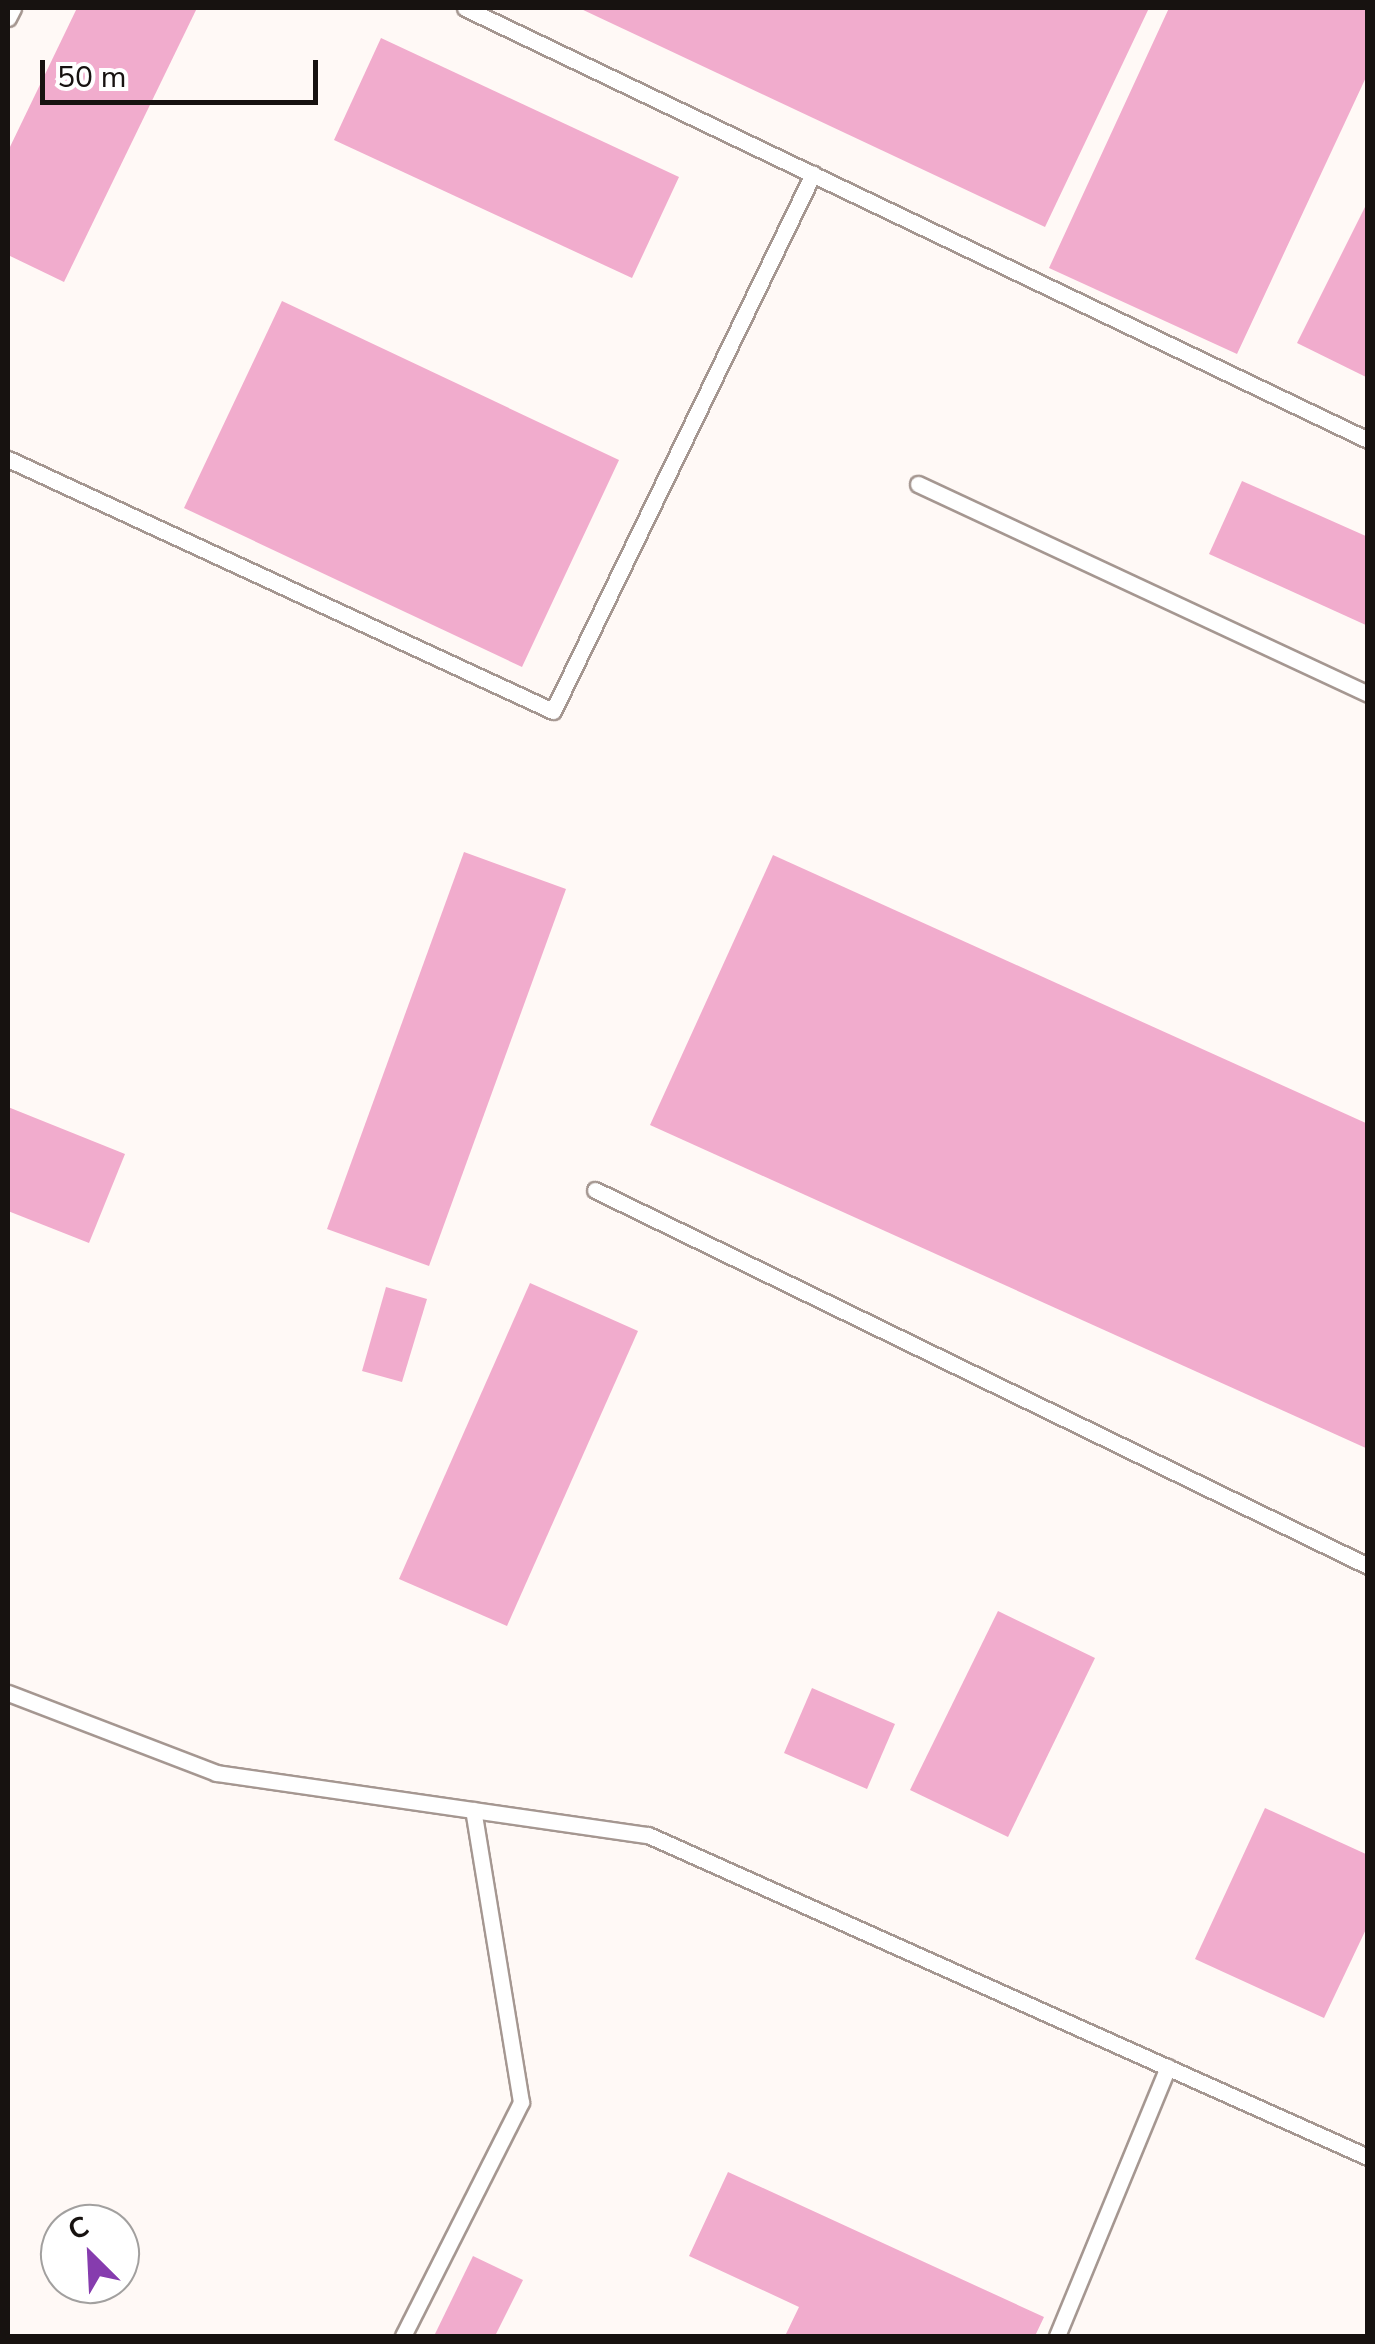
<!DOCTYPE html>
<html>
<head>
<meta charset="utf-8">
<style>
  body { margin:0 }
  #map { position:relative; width:1375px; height:2344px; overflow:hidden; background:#fff9f6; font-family:"Nunito Sans",sans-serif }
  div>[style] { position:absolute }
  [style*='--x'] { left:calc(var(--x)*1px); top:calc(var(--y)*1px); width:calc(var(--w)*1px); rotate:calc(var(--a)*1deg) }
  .building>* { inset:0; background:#f1accd }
  .roads { filter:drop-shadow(2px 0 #a59791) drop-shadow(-2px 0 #a59791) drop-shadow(0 2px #a59791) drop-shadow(0 -2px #a59791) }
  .service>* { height:15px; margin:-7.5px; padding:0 7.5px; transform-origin:7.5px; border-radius:7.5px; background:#fff }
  span { translate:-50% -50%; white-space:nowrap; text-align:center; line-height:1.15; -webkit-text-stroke:10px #fff; paint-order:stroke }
  .frame { position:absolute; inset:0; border:10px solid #171210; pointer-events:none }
  .north { position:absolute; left:40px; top:2204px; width:100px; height:100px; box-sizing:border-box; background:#fff; border:2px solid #a2a09f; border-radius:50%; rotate:336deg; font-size:28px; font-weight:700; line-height:40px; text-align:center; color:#171210 }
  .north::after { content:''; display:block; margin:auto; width:35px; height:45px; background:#863cae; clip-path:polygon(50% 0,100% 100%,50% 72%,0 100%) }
  .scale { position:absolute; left:40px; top:60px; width:278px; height:45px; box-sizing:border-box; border:5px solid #171210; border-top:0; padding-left:12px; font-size:30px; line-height:35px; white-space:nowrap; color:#171210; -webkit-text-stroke:8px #fff; paint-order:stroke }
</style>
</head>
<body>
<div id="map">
  <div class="building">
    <div style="clip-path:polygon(77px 8px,197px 8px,64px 282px,8px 255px,8px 151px)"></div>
    <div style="clip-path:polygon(579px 8px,1149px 8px,1045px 227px)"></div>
    <div style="clip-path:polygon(1169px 8px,1368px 8px,1368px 73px,1237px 354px,1049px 268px)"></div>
    <div style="clip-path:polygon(381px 38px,679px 177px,632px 278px,334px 140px)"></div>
    <div style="clip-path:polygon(1368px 201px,1368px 378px,1297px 343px)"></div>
    <div style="clip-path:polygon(282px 301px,619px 460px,522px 667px,184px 508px)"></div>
    <div style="clip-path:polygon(1242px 481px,1368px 537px,1368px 626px,1209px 554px)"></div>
    <div style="clip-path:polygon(464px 852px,566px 889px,429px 1266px,327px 1229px)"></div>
    <div style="clip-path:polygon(773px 855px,1368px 1124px,1368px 1449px,650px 1125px)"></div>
    <div style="clip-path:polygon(8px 1107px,125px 1154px,89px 1243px,8px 1211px)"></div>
    <div style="clip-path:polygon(530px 1283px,638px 1331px,507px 1626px,399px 1579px)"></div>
    <div style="clip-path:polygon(386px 1287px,427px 1299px,402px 1382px,362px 1371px)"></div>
    <div style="clip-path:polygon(998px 1611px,1095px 1658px,1008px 1837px,910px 1790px)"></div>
    <div style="clip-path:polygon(812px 1688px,895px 1724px,867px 1789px,784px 1753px)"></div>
    <div style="clip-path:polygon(1265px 1808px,1368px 1855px,1368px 1925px,1324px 2018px,1195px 1959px)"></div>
    <div style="clip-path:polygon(728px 2172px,1044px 2317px,1035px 2336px,785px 2336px,799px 2307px,689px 2256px)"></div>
    <div style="clip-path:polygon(473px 2256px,523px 2280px,495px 2336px,434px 2336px)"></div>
  </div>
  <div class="roads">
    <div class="service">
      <div style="--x:465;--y:8;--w:1001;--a:25.57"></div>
      <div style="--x:8;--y:18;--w:11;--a:-63"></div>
      <div style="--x:8;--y:459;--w:600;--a:24.82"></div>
      <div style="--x:553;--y:711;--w:597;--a:-64.17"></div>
      <div style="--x:918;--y:484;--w:497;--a:25"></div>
      <div style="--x:595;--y:1190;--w:860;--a:25.94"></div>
      <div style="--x:8;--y:1693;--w:223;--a:21"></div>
      <div style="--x:216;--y:1773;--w:436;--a:8.2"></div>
      <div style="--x:648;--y:1835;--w:789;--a:24.1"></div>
      <div style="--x:403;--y:2336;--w:262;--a:-63.2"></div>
      <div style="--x:521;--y:2102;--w:296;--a:-99.3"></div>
      <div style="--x:1057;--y:2336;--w:291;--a:-67.6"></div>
    </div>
  </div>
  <div class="frame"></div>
  <div class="north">С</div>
  <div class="scale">50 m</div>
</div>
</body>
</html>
